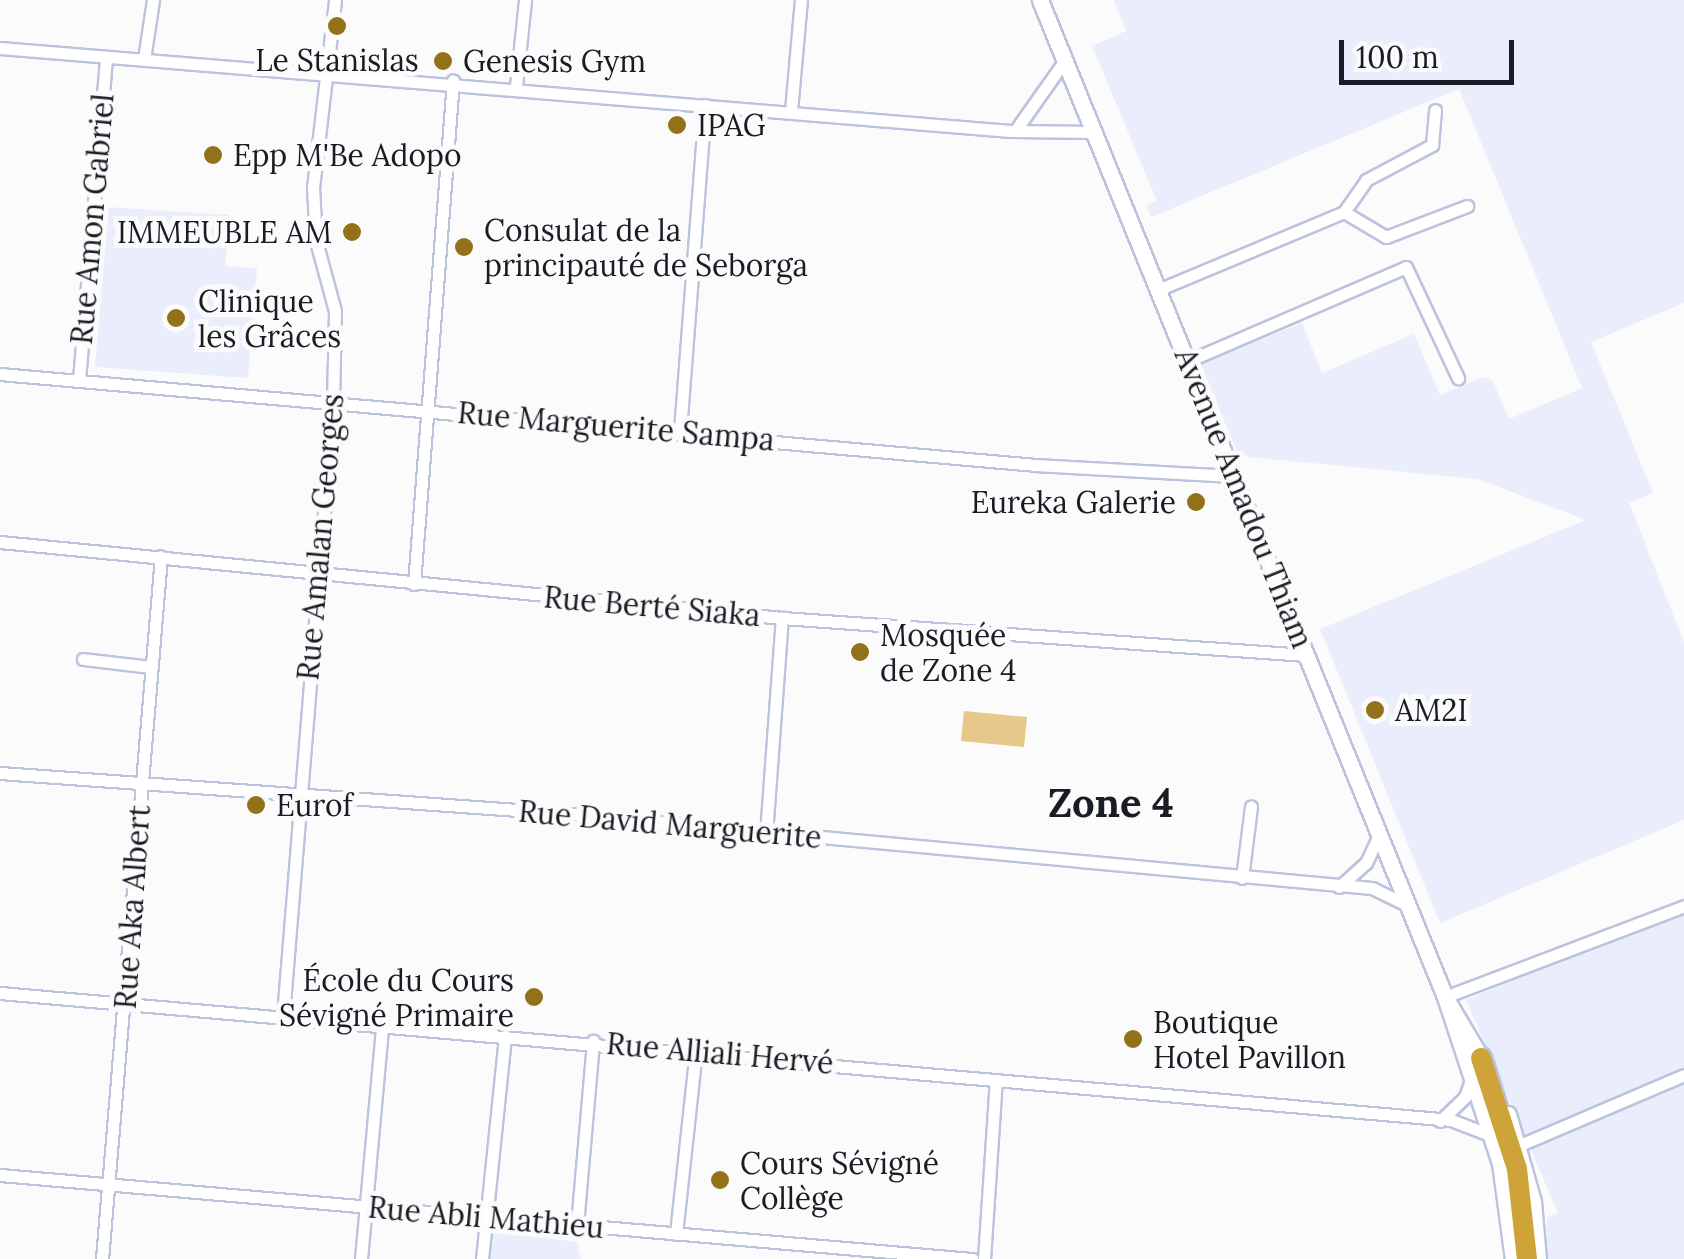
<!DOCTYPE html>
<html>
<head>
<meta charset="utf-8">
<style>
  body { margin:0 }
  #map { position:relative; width:1684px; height:1259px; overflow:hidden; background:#fbfbfb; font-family:Lora,serif }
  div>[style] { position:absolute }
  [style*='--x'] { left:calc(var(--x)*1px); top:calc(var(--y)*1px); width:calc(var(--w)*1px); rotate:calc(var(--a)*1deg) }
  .built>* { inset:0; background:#eaedfb }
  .green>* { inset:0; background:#e6c98a }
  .roads { filter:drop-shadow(2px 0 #bcc3dd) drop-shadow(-2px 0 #bcc3dd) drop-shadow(0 2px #bcc3dd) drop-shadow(0 -2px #bcc3dd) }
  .street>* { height:11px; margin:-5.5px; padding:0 5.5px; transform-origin:5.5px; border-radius:5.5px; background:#fff }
  .secondary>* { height:15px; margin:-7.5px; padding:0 7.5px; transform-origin:7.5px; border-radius:7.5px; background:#fff }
  .highway>* { height:20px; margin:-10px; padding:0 10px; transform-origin:10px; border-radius:10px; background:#cea338 }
  .dots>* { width:28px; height:28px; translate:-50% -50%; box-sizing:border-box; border:5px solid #fbfbfb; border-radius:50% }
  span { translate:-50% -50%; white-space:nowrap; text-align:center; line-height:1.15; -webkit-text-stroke:10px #fbfbfb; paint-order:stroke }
  .poi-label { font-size:30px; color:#1a1c25 }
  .left { translate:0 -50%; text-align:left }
  .right { translate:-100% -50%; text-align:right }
  .street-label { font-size:30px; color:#1a1c25 }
  .district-label { font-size:40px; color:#1a1c25; font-weight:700 }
  .scale { position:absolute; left:1339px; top:40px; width:175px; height:45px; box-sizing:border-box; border:5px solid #1a1c25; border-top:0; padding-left:12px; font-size:30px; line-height:35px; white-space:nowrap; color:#1a1c25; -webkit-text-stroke:8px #fbfbfb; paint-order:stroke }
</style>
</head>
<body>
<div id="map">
  <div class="built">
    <div style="clip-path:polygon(1114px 0,1684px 0,1684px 303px,1591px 342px,1653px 493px,1629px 503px,1684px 642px,1684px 820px,1440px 923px,1320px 629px,1586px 520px,1478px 479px,1239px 456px,1200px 364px,1302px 323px,1322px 373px,1414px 334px,1440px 395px,1483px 377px,1493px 381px,1509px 419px,1582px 388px,1459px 89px,1151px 217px,1146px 206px,1157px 201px,1092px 46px,1126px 31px)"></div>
    <div style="clip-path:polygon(107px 207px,229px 215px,225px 266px,257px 268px,248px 378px,95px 367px)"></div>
    <div style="clip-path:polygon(1684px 908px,1684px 1259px,1546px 1259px,1547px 1217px,1558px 1213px,1466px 1000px)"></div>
    <div style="clip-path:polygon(490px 1231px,577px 1242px,581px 1259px,488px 1259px)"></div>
  </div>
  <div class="green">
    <div style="clip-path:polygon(964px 711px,1027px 717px,1024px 747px,961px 741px)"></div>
  </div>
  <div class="roads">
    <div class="street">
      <div style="--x:0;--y:48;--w:1014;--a:4.69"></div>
      <div style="--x:1011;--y:131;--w:85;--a:0.7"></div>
      <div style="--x:144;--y:59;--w:60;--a:-81.3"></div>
      <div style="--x:516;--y:86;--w:86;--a:-84"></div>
      <div style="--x:791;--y:111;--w:111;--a:-84.9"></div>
      <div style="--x:1015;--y:131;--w:87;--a:-54.8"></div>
      <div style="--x:1344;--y:212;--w:49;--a:30.8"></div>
      <div style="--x:1386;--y:237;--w:87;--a:-20.9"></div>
      <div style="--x:1160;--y:289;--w:199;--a:-22.7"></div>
      <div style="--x:1344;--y:212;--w:39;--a:-55"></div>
      <div style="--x:1366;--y:180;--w:75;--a:-27.9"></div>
      <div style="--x:1432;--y:145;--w:35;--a:-85"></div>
      <div style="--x:1188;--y:361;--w:237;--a:-23.3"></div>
      <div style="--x:1406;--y:267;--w:123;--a:64.9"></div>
      <div style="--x:0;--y:374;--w:1040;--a:5.02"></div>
      <div style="--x:1036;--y:465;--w:196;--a:3.2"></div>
      <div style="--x:79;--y:380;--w:324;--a:-85.2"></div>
      <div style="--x:680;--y:431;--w:327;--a:-85.6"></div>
      <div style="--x:0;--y:542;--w:786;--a:5.55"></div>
      <div style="--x:782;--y:618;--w:525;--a:4.04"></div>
      <div style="--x:414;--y:584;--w:505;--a:-85.57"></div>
      <div style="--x:83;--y:659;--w:67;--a:6.8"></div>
      <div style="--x:0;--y:773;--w:574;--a:4.09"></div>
      <div style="--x:573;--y:814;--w:802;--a:5.29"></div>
      <div style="--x:1372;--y:888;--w:39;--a:26"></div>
      <div style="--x:766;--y:834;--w:217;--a:-85.8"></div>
      <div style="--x:1242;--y:878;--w:72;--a:-82.8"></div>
      <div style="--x:1339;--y:887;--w:36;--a:-42"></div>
      <div style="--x:1366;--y:863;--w:31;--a:-65"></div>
      <div style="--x:0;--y:993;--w:1457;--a:5"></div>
      <div style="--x:1451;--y:1120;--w:42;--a:21"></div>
      <div style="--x:1445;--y:997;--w:256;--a:-20.8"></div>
      <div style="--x:283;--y:1016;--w:617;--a:-85.35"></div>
      <div style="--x:333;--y:401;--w:90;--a:-88.7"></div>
      <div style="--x:335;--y:311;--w:73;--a:-105.2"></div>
      <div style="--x:316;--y:241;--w:53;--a:-93.2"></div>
      <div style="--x:313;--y:188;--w:189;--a:-83.3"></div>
      <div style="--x:1440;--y:1121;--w:35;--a:-44"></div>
      <div style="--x:1465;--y:1097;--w:21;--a:-71"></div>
      <div style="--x:1520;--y:1145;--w:178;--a:-23.1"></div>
      <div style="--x:0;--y:1175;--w:976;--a:4.94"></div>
      <div style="--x:577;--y:1225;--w:185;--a:-85"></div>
      <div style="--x:676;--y:1234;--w:186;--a:-83.8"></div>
      <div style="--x:102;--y:1259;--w:705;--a:-85.2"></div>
      <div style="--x:361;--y:1259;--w:234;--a:-84.8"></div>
      <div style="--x:482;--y:1259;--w:224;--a:-84.1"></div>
      <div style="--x:984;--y:1259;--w:179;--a:-86.2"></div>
    </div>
    <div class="secondary">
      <div style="--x:1040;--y:0;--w:1076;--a:67.89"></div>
      <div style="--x:1445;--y:997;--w:175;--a:71.7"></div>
      <div style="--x:1500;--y:1163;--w:97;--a:82.3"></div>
      <div style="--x:1445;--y:997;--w:80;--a:59.3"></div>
      <div style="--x:1508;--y:1114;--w:91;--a:74"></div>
      <div style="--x:1533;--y:1201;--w:58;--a:85.1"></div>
    </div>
    <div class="highway">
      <div style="--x:1481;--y:1058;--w:117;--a:72"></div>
      <div style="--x:1517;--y:1169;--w:91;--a:83.7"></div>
    </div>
  </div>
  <div class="dots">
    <div style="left:337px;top:26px;background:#927118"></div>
    <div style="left:443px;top:61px;background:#927118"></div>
    <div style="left:677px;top:125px;background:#927118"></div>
    <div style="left:213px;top:155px;background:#927118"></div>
    <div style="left:352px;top:232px;background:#927118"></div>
    <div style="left:464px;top:247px;background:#927118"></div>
    <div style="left:176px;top:318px;background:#927118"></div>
    <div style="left:1196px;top:502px;background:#927118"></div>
    <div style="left:860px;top:652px;background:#927118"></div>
    <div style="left:1375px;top:710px;background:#927118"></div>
    <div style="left:256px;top:805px;background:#927118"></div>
    <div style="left:534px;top:997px;background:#927118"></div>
    <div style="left:1133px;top:1039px;background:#927118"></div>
    <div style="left:720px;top:1180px;background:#927118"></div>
  </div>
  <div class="poi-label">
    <span style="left:337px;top:60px">Le Stanislas</span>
    <span class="left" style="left:463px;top:61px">Genesis Gym</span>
    <span class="left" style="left:697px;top:125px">IPAG</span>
    <span class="left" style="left:233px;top:155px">Epp M'Be Adopo</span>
    <span class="left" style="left:484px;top:247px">Consulat de la<br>principauté de Seborga</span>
    <span class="right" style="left:332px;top:232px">IMMEUBLE AM</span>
    <span class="left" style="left:198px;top:318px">Clinique<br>les Grâces</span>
    <span class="right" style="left:1176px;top:502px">Eureka Galerie</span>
    <span class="left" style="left:880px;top:652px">Mosquée<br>de Zone 4</span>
    <span class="left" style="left:1395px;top:710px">AM2I</span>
    <span class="left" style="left:276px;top:805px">Eurof</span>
    <span class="right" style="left:514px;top:997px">École du Cours<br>Sévigné Primaire</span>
    <span class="left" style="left:1153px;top:1039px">Boutique<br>Hotel Pavillon</span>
    <span class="left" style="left:740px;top:1180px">Cours Sévigné<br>Collège</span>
  </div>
  <div class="street-label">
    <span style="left:92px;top:219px;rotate:-85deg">Rue Amon Gabriel</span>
    <span style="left:616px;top:426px;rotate:5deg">Rue Marguerite Sampa</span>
    <span style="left:1244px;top:498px;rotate:68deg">Avenue Amadou Thiam</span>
    <span style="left:320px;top:537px;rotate:-85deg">Rue Amalan Georges</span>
    <span style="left:652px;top:606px;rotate:5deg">Rue Berté Siaka</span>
    <span style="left:670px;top:824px;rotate:5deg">Rue David Marguerite</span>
    <span style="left:132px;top:907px;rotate:-86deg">Rue Aka Albert</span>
    <span style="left:720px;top:1053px;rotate:5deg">Rue Alliali Hervé</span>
    <span style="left:486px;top:1217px;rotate:5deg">Rue Abli Mathieu</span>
  </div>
  <div class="district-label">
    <span style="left:1111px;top:803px">Zone 4</span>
  </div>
  <div class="scale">100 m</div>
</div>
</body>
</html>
